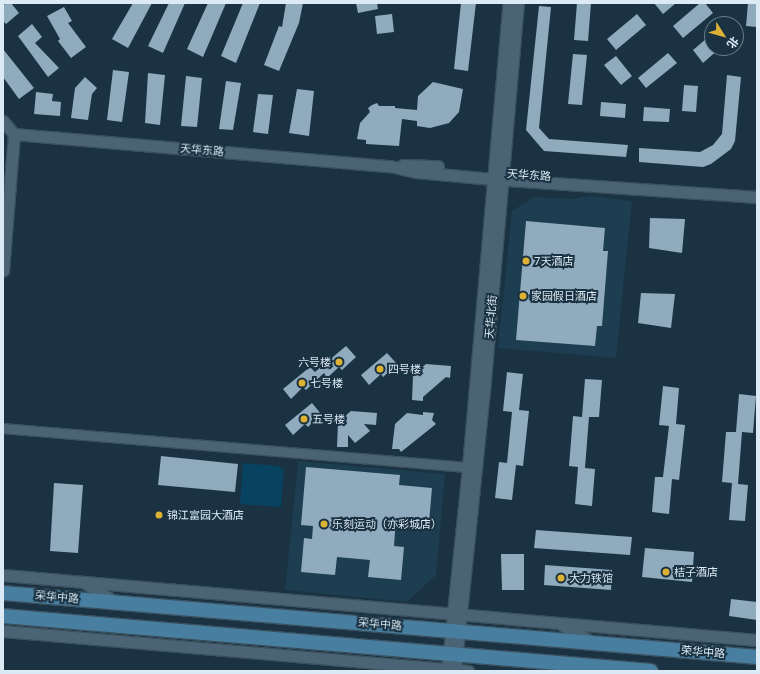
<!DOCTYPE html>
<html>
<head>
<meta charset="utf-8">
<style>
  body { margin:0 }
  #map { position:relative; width:760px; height:674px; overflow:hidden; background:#1a3242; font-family:Lato,"Noto Sans SC",sans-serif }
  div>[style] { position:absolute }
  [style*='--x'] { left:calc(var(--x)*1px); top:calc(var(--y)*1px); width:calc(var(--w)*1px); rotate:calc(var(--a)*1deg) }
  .built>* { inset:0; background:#1d3d51 }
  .green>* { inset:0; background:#084261 }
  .building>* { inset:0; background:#90abbe }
  .roads { filter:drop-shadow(1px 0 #3b505d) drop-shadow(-1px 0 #3b505d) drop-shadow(0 1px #3b505d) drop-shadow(0 -1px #3b505d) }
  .minor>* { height:9px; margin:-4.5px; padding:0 4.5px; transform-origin:4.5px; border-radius:4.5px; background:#4a6475 }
  .tertiary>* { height:11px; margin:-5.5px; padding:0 5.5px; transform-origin:5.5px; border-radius:5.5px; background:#4a6475 }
  .primary>* { height:14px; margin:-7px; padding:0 7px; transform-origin:7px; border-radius:7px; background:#487e9f }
  .dots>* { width:11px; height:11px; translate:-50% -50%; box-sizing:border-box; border:2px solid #1a3242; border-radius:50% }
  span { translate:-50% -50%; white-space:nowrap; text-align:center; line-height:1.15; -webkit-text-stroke:4px #1a3242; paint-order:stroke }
  .street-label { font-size:11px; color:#dbeaf4 }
  .poi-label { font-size:11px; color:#dbeaf4 }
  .left { translate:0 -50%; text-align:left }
  .right { translate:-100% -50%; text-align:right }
  .frame { position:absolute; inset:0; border:4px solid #dbeaf4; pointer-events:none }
  .north { position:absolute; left:704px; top:16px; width:40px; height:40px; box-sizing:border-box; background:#1a3242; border:1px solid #677c89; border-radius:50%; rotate:127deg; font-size:11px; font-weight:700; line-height:16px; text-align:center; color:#dbeaf4 }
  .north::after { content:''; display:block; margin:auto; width:14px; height:18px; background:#ddb133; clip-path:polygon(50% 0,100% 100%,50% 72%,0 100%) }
</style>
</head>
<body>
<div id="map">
  <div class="built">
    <div style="clip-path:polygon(591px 196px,632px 201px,616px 358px,498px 348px,512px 211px,534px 197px,573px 199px)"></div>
    <div style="clip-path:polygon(298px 461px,445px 474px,436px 575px,407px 602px,285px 590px)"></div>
  </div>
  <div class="green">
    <div style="clip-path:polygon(243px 463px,278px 466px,284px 470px,281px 507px,240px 504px)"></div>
  </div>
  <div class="building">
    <div style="clip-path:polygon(6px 3px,11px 3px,19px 13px,6px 24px,3px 21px,3px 6px)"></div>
    <div style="clip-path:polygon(133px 3px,152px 3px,128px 48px,112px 39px)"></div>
    <div style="clip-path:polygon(169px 3px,185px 3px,163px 53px,148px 46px)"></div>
    <div style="clip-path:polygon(208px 3px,226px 3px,203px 57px,187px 49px)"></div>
    <div style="clip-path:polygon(243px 3px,260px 3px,236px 63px,221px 56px)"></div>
    <div style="clip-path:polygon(286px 3px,303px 3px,299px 23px,279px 71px,264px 65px,279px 26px,282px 27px)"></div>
    <div style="clip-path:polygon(356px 3px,377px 3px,378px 9px,358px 13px)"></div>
    <div style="clip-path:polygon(461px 3px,476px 3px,468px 71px,454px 69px)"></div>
    <div style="clip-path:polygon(577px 3px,591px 3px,588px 41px,574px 40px)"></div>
    <div style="clip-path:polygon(654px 3px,676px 3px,663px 14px)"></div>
    <div style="clip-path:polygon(700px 3px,705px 3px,713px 13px,683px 38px,673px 26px)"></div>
    <div style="clip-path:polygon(748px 3px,757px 3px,757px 27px,746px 26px)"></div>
    <div style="clip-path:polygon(539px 6px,551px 7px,539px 128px,549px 139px,628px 145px,626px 157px,544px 151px,526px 130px)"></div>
    <div style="clip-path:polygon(64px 7px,72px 21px,68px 23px,86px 47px,71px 58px,58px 41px,60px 39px,47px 16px)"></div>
    <div style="clip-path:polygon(392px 14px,394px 32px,377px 34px,375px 16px)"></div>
    <div style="clip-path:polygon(637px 14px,646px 25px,616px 50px,607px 39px)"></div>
    <div style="clip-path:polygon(32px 24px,42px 37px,35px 43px,59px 68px,48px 77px,18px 36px)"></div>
    <div style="clip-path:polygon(712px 34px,712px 48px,720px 48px,703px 63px,693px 50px)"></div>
    <div style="clip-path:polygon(3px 49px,34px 88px,19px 99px,3px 77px)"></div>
    <div style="clip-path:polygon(668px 53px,677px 63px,646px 88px,638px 78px)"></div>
    <div style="clip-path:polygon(573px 54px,587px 55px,582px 105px,568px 104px)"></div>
    <div style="clip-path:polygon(616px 56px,632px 76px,621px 85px,604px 65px)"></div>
    <div style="clip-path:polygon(113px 70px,129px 72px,122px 122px,107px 120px)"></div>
    <div style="clip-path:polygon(148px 73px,165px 75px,160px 125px,145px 123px)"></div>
    <div style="clip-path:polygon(727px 75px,741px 77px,735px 141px,731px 149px,711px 164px,703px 167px,639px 162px,639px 148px,700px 152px,713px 145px,722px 134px)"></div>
    <div style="clip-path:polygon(186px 76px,202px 78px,197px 127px,181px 126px)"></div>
    <div style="clip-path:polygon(85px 77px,97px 88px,92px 94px,88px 120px,71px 118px,75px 88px)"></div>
    <div style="clip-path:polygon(226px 81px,241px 83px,233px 130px,219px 129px)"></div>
    <div style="clip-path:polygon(433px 82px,463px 89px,459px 112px,449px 123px,430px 128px,417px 126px,417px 121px,402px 119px,399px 146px,366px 144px,366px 140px,357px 139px,360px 123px,370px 112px,368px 108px,372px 105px,377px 103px,379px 106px,395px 106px,395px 108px,417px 110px,418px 96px)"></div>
    <div style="clip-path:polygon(684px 85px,698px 86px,696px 112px,682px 111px)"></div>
    <div style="clip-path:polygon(297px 89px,314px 91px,309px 136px,289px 133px)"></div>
    <div style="clip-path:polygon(36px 92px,53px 94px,52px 101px,61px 102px,60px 116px,34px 114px)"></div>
    <div style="clip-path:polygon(258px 94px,273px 95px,268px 134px,253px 132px)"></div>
    <div style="clip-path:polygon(601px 102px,626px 104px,625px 118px,600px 116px)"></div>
    <div style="clip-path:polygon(644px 107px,670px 109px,669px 122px,643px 121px)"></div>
    <div style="clip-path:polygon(650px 218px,685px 219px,682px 253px,649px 248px)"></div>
    <div style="clip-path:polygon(526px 221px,605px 228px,603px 251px,608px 251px,602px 326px,597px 326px,595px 346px,516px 340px)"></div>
    <div style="clip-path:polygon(641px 293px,675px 294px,671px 328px,638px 323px)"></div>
    <div style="clip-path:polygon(346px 346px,356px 357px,342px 370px,339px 367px,327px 378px,324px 373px,306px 390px,303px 387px,291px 399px,283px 389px,310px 367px,315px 372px)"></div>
    <div style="clip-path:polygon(387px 353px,397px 364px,383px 377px,381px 374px,369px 385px,361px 375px)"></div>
    <div style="clip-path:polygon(426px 364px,451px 366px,450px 378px,446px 377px,423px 397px,423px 401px,412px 400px,413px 375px)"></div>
    <div style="clip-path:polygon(507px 372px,523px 374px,519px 410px,529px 411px,523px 466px,516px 465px,512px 500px,495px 498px,499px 462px,507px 463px,512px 412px,503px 411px)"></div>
    <div style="clip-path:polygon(585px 379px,602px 380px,599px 417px,589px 417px,585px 468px,595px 469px,592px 506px,575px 504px,578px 467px,569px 466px,573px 416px,582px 417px)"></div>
    <div style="clip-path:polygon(663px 386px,679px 388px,676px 424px,685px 425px,679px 480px,672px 479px,669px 514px,652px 512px,655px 477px,663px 477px,669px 426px,659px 425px)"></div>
    <div style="clip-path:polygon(739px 394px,756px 396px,753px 433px,742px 432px,738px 484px,748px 485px,745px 521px,729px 520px,732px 483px,722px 482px,726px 432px,736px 432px)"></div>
    <div style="clip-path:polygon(312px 403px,321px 414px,308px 427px,305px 424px,293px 435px,285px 425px)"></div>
    <div style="clip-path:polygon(351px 411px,377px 413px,376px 425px,364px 424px,370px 431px,355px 443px,348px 435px,348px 447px,337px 447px,338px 422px)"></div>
    <div style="clip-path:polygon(423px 412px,434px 413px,432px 420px,436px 424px,401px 452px,399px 449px,392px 449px,395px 424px,407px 413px,423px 415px)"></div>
    <div style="clip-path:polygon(161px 456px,238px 464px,235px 492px,158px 485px)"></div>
    <div style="clip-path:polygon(306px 467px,400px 475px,399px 485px,432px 488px,429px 522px,396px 519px,394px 546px,404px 547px,401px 580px,368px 577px,370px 560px,337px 557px,335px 575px,301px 572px,304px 538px,312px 539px,313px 526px,301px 525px)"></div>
    <div style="clip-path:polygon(54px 483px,83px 485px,78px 553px,50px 551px)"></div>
    <div style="clip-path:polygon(536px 530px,632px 537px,630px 555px,534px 548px)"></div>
    <div style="clip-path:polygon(645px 548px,694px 552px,692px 582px,642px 577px)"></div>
    <div style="clip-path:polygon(501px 554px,524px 554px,524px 590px,502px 590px)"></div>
    <div style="clip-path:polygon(545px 565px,612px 570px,611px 590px,544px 585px)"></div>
    <div style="clip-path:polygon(731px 599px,757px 602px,757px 620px,729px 616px)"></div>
  </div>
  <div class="roads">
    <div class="minor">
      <div style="--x:3;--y:428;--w:467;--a:4.8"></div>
    </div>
    <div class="tertiary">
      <div style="--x:3;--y:121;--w:17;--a:50"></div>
      <div style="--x:14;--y:134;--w:137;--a:94.6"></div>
      <div style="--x:14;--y:134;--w:377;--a:4.9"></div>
      <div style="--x:390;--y:166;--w:27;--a:13"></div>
      <div style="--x:416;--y:172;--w:77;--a:5.2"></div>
      <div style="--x:493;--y:179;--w:265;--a:3.9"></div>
      <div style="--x:403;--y:165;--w:35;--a:2"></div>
      <div style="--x:3;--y:575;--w:757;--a:4.93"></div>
      <div style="--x:85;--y:583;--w:36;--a:32"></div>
      <div style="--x:562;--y:625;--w:35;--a:29"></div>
      <div style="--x:3;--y:631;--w:467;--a:4.9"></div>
      <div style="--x:447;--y:671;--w:205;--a:-84.1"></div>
      <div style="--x:468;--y:467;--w:466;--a:-85"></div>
      <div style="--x:455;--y:671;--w:294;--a:-84.1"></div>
      <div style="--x:485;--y:379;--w:377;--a:-85"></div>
    </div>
    <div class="primary">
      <div style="--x:3;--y:593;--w:757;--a:4.85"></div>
      <div style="--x:3;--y:616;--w:650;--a:4.85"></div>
    </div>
  </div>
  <div class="dots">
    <div style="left:526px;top:261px;background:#ddb133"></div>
    <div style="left:523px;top:296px;background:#ddb133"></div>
    <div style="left:339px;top:362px;background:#ddb133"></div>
    <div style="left:380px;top:369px;background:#ddb133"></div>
    <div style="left:302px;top:383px;background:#ddb133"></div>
    <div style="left:304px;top:419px;background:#ddb133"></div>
    <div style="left:159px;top:515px;background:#ddb133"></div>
    <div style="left:324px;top:524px;background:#ddb133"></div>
    <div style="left:666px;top:572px;background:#ddb133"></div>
    <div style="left:561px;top:578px;background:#ddb133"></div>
  </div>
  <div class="street-label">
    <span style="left:202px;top:150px;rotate:5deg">天华东路</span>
    <span style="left:529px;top:175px;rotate:4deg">天华东路</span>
    <span style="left:491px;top:317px;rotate:-85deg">天华北街</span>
    <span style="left:57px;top:597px;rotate:5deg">荣华中路</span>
    <span style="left:380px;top:624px;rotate:5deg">荣华中路</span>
    <span style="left:703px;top:652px;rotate:5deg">荣华中路</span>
  </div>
  <div class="poi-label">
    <span class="left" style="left:534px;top:261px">7天酒店</span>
    <span class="left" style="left:531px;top:296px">家园假日酒店</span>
    <span class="right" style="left:331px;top:362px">六号楼</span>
    <span class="left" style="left:388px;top:369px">四号楼</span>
    <span class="left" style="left:310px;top:383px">七号楼</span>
    <span class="left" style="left:312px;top:419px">五号楼</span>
    <span class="left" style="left:167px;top:515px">锦江富园大酒店</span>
    <span class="left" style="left:332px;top:524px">乐刻运动（亦彩城店）</span>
    <span class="left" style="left:674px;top:572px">桔子酒店</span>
    <span class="left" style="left:569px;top:578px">大力铁馆</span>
  </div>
  <div class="frame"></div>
  <div class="north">北</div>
</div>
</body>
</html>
